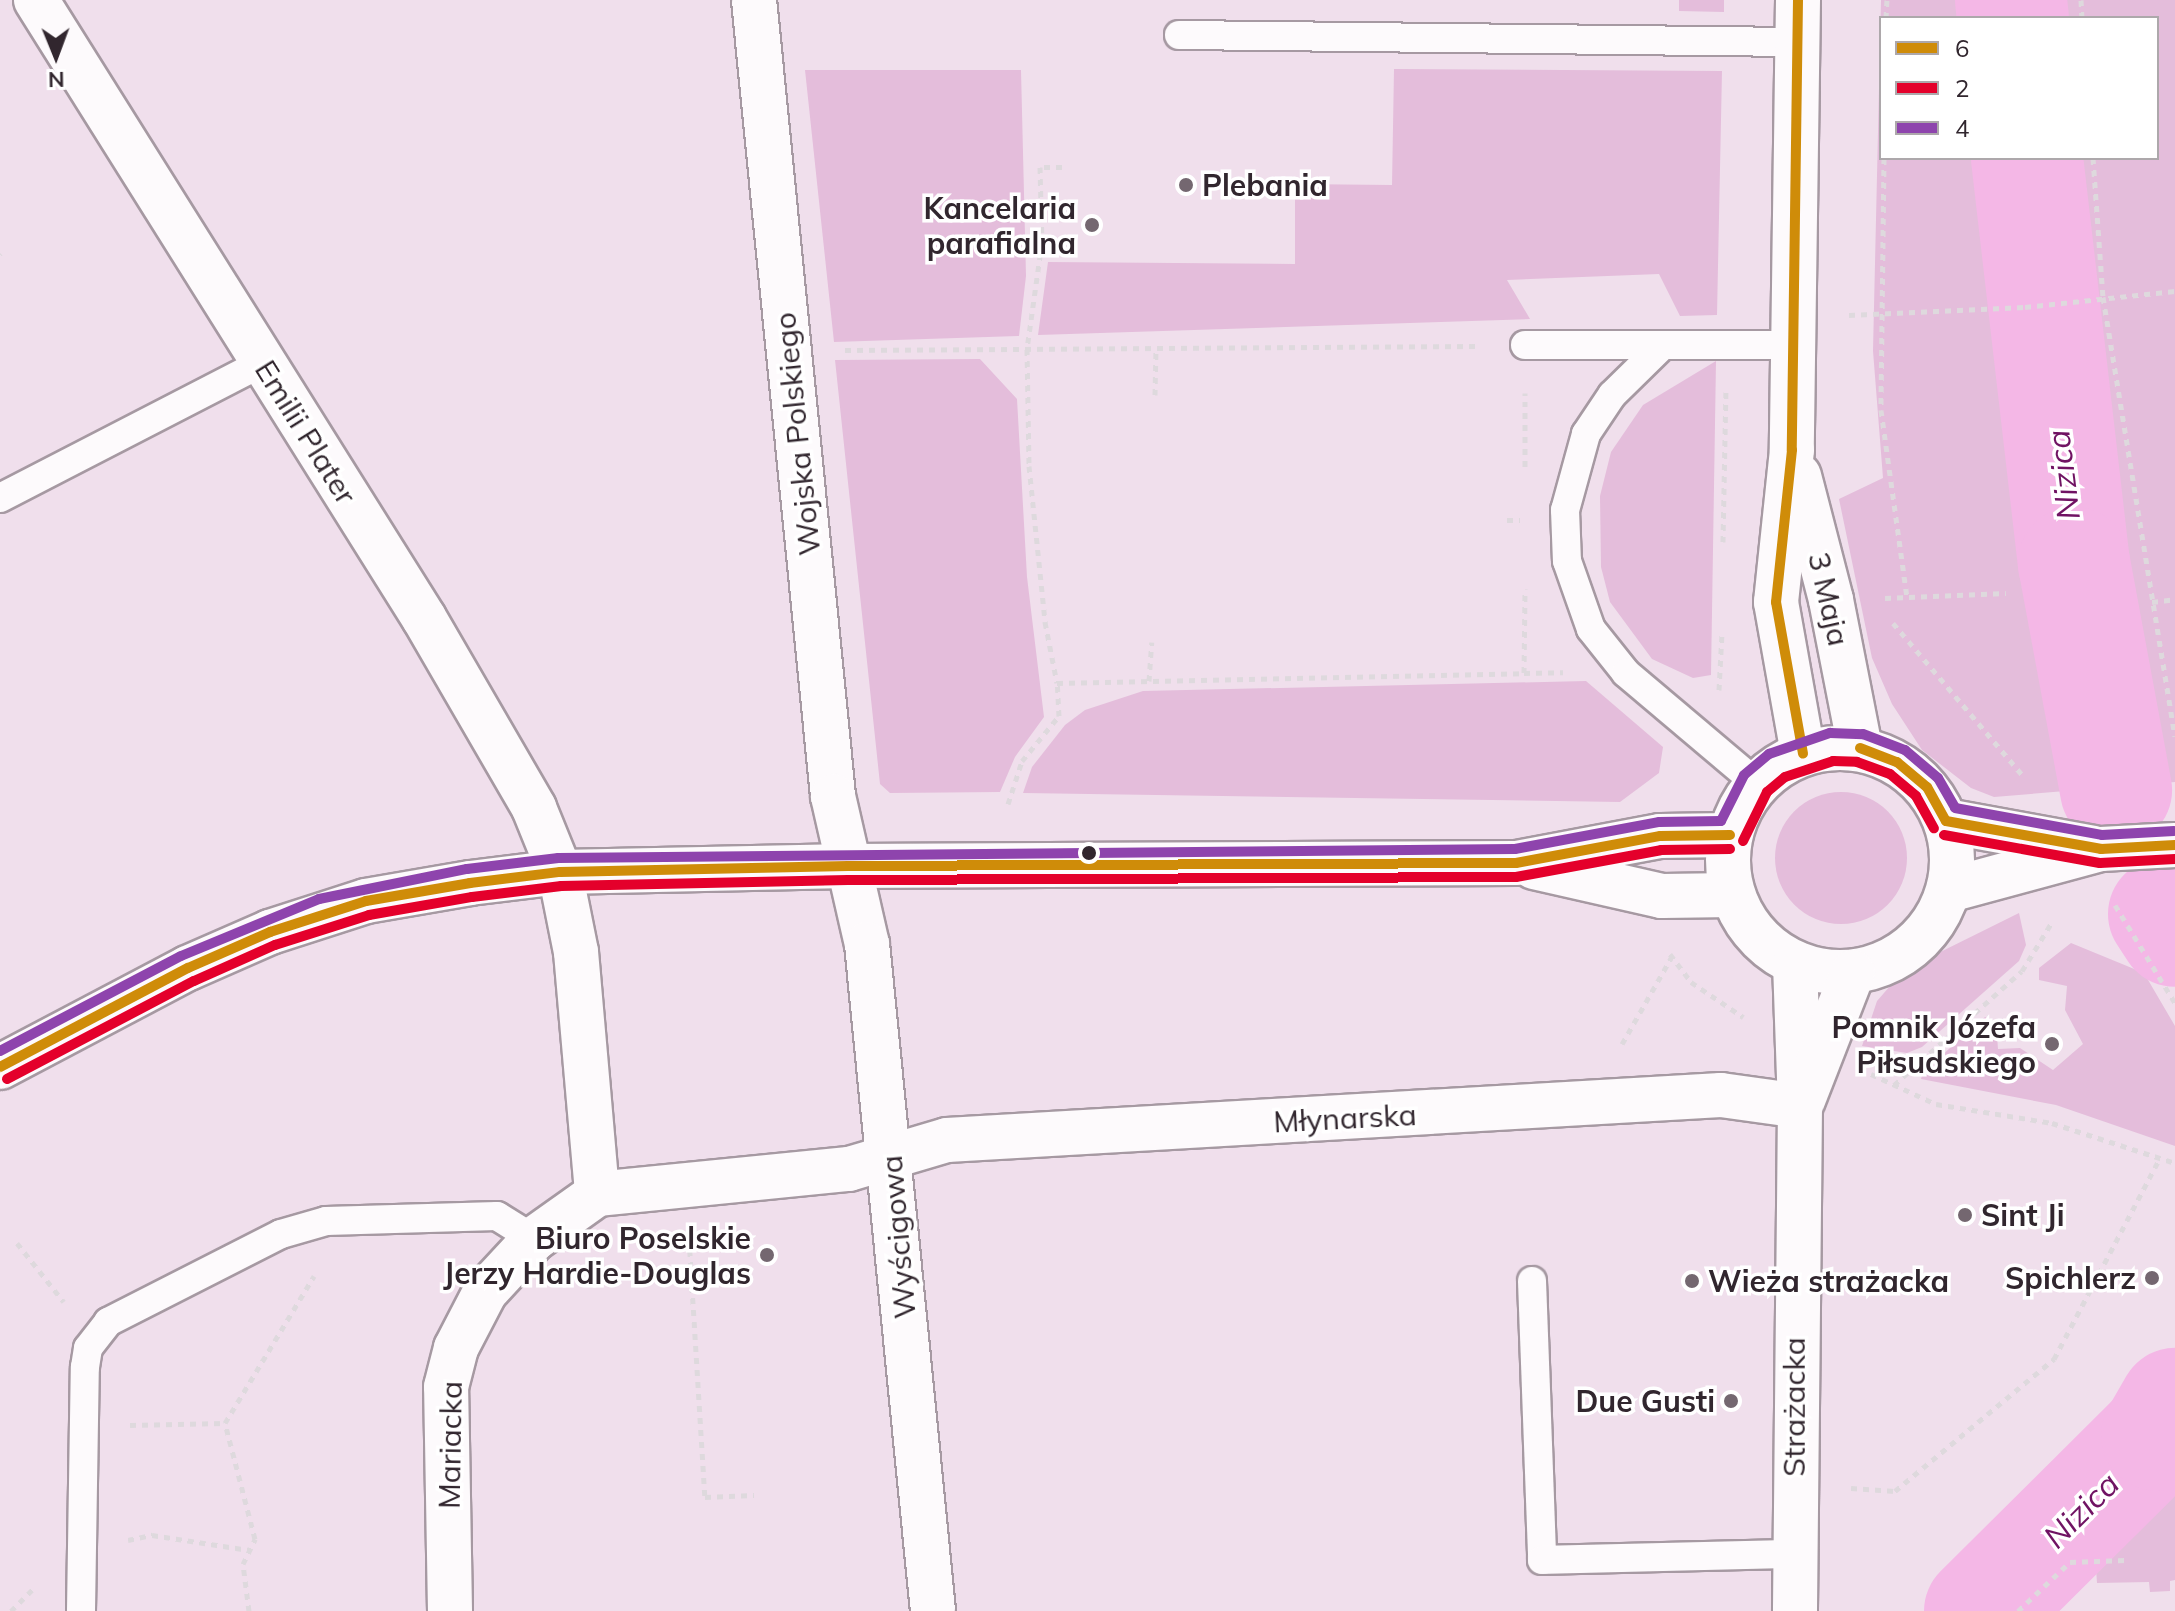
<!DOCTYPE html>
<html>
<head>
<meta charset="utf-8">
<style>
  body { margin:0 }
  #map { position:relative; width:2175px; height:1611px; overflow:hidden; background:#f0dfec; font-family:Mulish,sans-serif }
  div>[style] { position:absolute }
  [style*='--x'] { left:calc(var(--x)*1px); top:calc(var(--y)*1px); width:calc(var(--w)*1px); rotate:calc(var(--a)*1deg) }
  .green>* { inset:0; background:#e4bddb }
  .round { border-radius:50% }
  .river>* { height:112px; margin:-56px; padding:0 56px; transform-origin:56px; border-radius:56px; background:#f4b7e6 }
  .path>* { height:5px; margin-top:-2.5px; transform-origin:0; background:repeating-linear-gradient(90deg,#ded9dd 0 6px,transparent 0 12px) }
  .roads { filter:drop-shadow(2px 0 #a699a2) drop-shadow(-2px 0 #a699a2) drop-shadow(0 2px #a699a2) drop-shadow(0 -2px #a699a2) }
  .lane>* { height:28px; margin:-14px; padding:0 14px; transform-origin:14px; border-radius:14px; background:#fdfafc }
  .street>* { height:44px; margin:-22px; padding:0 22px; transform-origin:22px; border-radius:22px; background:#fdfafc }
  .street>.ring { margin:-22px; padding:0; box-sizing:content-box; background:none; border:44px solid #fdfafc; border-radius:50% }
  .bus-1>* { height:10px; margin:-5px; padding:0 5px; transform-origin:5px; border-radius:5px; background:#cf8c09 }
  .bus-2>* { height:10px; margin:-5px; padding:0 5px; transform-origin:5px; border-radius:5px; background:#e4002b }
  .bus-3>* { height:10px; margin:-5px; padding:0 5px; transform-origin:5px; border-radius:5px; background:#8e44ad }
  .dots>* { width:22px; height:22px; translate:-50% -50%; box-sizing:border-box; border:4px solid #fff; border-radius:50% }
  span { translate:-50% -50%; white-space:nowrap; text-align:center; line-height:1.15; -webkit-text-stroke:7px #fff; paint-order:stroke }
  .poi-label { font-size:30px; color:#31262e; font-weight:700 }
  .left { translate:0 -50%; text-align:left }
  .right { translate:-100% -50%; text-align:right }
  .street-label { font-size:30px; color:#31262e }
  .water-label { font-size:32px; color:#701363; font-style:italic }
  .legend { position:absolute; left:1879px; top:16px; width:280px; height:144px; box-sizing:border-box; background:#fff; border:2px solid #ada8ab; margin:0; padding:10px 14px; list-style:none; font-size:24px; color:#31262e }
  .legend li { display:flex; align-items:center; gap:16px; height:40px }
  .legend b { width:40px; border:2px solid #ada8ab }
  .north { position:absolute; left:16px; top:16px; width:80px; height:80px; -webkit-text-stroke:6px #fff; paint-order:stroke; rotate:179deg; font-size:22px; font-weight:700; line-height:32px; text-align:center; color:#31262e }
  .north::after { content:''; display:block; margin:auto; width:28px; height:36px; background:#31262e; clip-path:polygon(50% 0,100% 100%,50% 72%,0 100%) }
</style>
</head>
<body>
<div id="map">
  <div class="green">
    <div style="clip-path:polygon(1679px 0,1724px 0,1724px 12px,1679px 11px)"></div>
    <div style="clip-path:polygon(evenodd,1881px 0,2175px 0,2175px 782px,1994px 797px,1971px 788px,1922px 750px,1892px 704px,1872px 658px,1839px 499px,1883px 478px,1873px 351px,1881px 0,1881px 18px,2157px 18px,2157px 158px,1881px 158px,1881px 18px)"></div>
    <div style="clip-path:polygon(1394px 69px,1722px 71px,1717px 315px,1680px 316px,1659px 274px,1507px 280px,1530px 319px,1038px 335px,1048px 262px,1295px 264px,1295px 184px,1392px 185px)"></div>
    <div style="clip-path:polygon(805px 70px,1021px 70px,1026px 276px,1019px 336px,834px 342px)"></div>
    <div style="clip-path:polygon(980px 359px,1017px 399px,1027px 577px,1044px 717px,1015px 757px,1000px 792px,890px 793px,880px 784px,835px 360px)"></div>
    <div style="clip-path:polygon(1716px 361px,1711px 675px,1693px 678px,1652px 659px,1610px 602px,1601px 567px,1600px 496px,1611px 452px,1643px 405px)"></div>
    <div style="clip-path:polygon(1586px 681px,1663px 747px,1659px 773px,1620px 802px,1023px 793px,1032px 767px,1065px 725px,1085px 710px,1143px 691px)"></div>
    <div class="round" style="left:1775px;top:792px;width:132px;height:132px"></div>
    <div style="clip-path:polygon(2019px 913px,2026px 945px,2019px 961px,1922px 1047px,1907px 1053px,1862px 1046px,1877px 1001px,1904px 970px)"></div>
    <div style="clip-path:polygon(2071px 943px,2144px 973px,2175px 1026px,2175px 1146px,2056px 1105px,1921px 1079px,1923px 1072px,1985px 1017px,1996px 1021px,1998px 1049px,2020px 1048px,2053px 1070px,2083px 1044px,2065px 1010px,2067px 986px,2039px 980px,2039px 968px)"></div>
    <div style="clip-path:polygon(2175px 1443px,2175px 1580px,2170px 1581px,2170px 1591px,2150px 1592px,2149px 1582px,2097px 1583px,2093px 1524px)"></div>
  </div>
  <div class="river">
    <div style="--x:2011;--y:0;--w:18;--a:84"></div>
    <div style="--x:2027;--y:158;--w:408;--a:83.4"></div>
    <div style="--x:2074;--y:563;--w:231;--a:79.5"></div>
    <div style="--x:2164;--y:914;--w:20;--a:57"></div>
    <div style="--x:1980;--y:1611;--w:250;--a:-44.8"></div>
    <div style="--x:2157;--y:1435;--w:36;--a:-60"></div>
  </div>
  <div class="path">
    <div style="--x:2081;--y:0;--w:18;--a:87"></div>
    <div style="--x:1886;--y:18;--w:18;--a:-87"></div>
    <div style="--x:1884;--y:158;--w:252;--a:90.7"></div>
    <div style="--x:1881;--y:410;--w:189;--a:82.1"></div>
    <div style="--x:2093;--y:158;--w:139;--a:85.9"></div>
    <div style="--x:2103;--y:297;--w:445;--a:80.7"></div>
    <div style="--x:1062;--y:167;--w:22;--a:180"></div>
    <div style="--x:1040;--y:167;--w:75;--a:88.5"></div>
    <div style="--x:1042;--y:242;--w:108;--a:98"></div>
    <div style="--x:1027;--y:349;--w:117;--a:89"></div>
    <div style="--x:1029;--y:466;--w:157;--a:84.1"></div>
    <div style="--x:1045;--y:622;--w:62;--a:78.9"></div>
    <div style="--x:1057;--y:683;--w:467;--a:-1.2"></div>
    <div style="--x:1524;--y:673;--w:84;--a:-89.3"></div>
    <div style="--x:0;--y:254;--w:1;--a:-45"></div>
    <div style="--x:1849;--y:315;--w:176;--a:-2.6"></div>
    <div style="--x:2025;--y:307;--w:151;--a:-6.1"></div>
    <div style="--x:845;--y:350;--w:634;--a:-0.36"></div>
    <div style="--x:1155;--y:395;--w:47;--a:-88.8"></div>
    <div style="--x:1525;--y:467;--w:74;--a:-90"></div>
    <div style="--x:1507;--y:520;--w:13;--a:0"></div>
    <div style="--x:1723;--y:542;--w:150;--a:-88.9"></div>
    <div style="--x:1885;--y:598;--w:121;--a:-2.4"></div>
    <div style="--x:2152;--y:602;--w:23;--a:-7"></div>
    <div style="--x:1893;--y:623;--w:202;--a:49.6"></div>
    <div style="--x:1524;--y:673;--w:39;--a:-1"></div>
    <div style="--x:1149;--y:681;--w:39;--a:-86"></div>
    <div style="--x:1719;--y:690;--w:58;--a:-87"></div>
    <div style="--x:1008;--y:804;--w:45;--a:-72"></div>
    <div style="--x:1022;--y:761;--w:58;--a:-50.6"></div>
    <div style="--x:1059;--y:716;--w:33;--a:-93"></div>
    <div style="--x:2115;--y:905;--w:115;--a:58.5"></div>
    <div style="--x:1670;--y:954;--w:35;--a:53"></div>
    <div style="--x:1691;--y:982;--w:63;--a:33.9"></div>
    <div style="--x:1622;--y:1044;--w:99;--a:-60.3"></div>
    <div style="--x:1871;--y:1074;--w:72;--a:24.8"></div>
    <div style="--x:1936;--y:1104;--w:118;--a:9.3"></div>
    <div style="--x:2052;--y:1123;--w:129;--a:18"></div>
    <div style="--x:1894;--y:1085;--w:171;--a:-41.7"></div>
    <div style="--x:2022;--y:971;--w:57;--a:-58.5"></div>
    <div style="--x:689;--y:1238;--w:259;--a:86.5"></div>
    <div style="--x:705;--y:1497;--w:49;--a:-2.3"></div>
    <div style="--x:17;--y:1243;--w:75;--a:51.5"></div>
    <div style="--x:130;--y:1425;--w:95;--a:-1.2"></div>
    <div style="--x:1851;--y:1488;--w:44;--a:3.9"></div>
    <div style="--x:1895;--y:1491;--w:207;--a:-39.7"></div>
    <div style="--x:2054;--y:1359;--w:227;--a:-62.2"></div>
    <div style="--x:128;--y:1540;--w:25;--a:-12"></div>
    <div style="--x:152;--y:1535;--w:98;--a:8.8"></div>
    <div style="--x:11;--y:1611;--w:31;--a:-45"></div>
    <div style="--x:249;--y:1611;--w:47;--a:-97.3"></div>
    <div style="--x:243;--y:1564;--w:28;--a:-64"></div>
    <div style="--x:255;--y:1539;--w:120;--a:-104.5"></div>
    <div style="--x:225;--y:1423;--w:172;--a:-58.8"></div>
    <div style="--x:2018;--y:1611;--w:71;--a:-43.3"></div>
    <div style="--x:2070;--y:1562;--w:55;--a:-2.1"></div>
  </div>
  <div class="roads">
    <div class="lane">
      <div style="--x:1179;--y:35;--w:618;--a:0.65"></div>
      <div style="--x:1525;--y:345;--w:267;--a:0"></div>
      <div style="--x:1663;--y:345;--w:71;--a:135.6"></div>
      <div style="--x:1612;--y:395;--w:47;--a:123.7"></div>
      <div style="--x:1586;--y:434;--w:79;--a:105.4"></div>
      <div style="--x:1565;--y:510;--w:51;--a:87.8"></div>
      <div style="--x:1567;--y:561;--w:72;--a:70.6"></div>
      <div style="--x:1591;--y:629;--w:56;--a:51.5"></div>
      <div style="--x:1626;--y:673;--w:170;--a:40.2"></div>
      <div style="--x:0;--y:498;--w:295;--a:-27.3"></div>
      <div style="--x:1532;--y:1281;--w:279;--a:87.9"></div>
      <div style="--x:1542;--y:1560;--w:252;--a:-1.4"></div>
      <div style="--x:81;--y:1611;--w:244;--a:-89.1"></div>
      <div style="--x:85;--y:1367;--w:19;--a:-81"></div>
      <div style="--x:88;--y:1348;--w:33;--a:-52"></div>
      <div style="--x:108;--y:1322;--w:194;--a:-27"></div>
      <div style="--x:281;--y:1234;--w:47;--a:-16.1"></div>
      <div style="--x:326;--y:1221;--w:171;--a:-1.7"></div>
      <div style="--x:497;--y:1216;--w:44;--a:31.9"></div>
    </div>
    <div class="street">
      <div style="--x:36;--y:0;--w:730;--a:57.88"></div>
      <div style="--x:424;--y:618;--w:220;--a:59.9"></div>
      <div style="--x:534;--y:808;--w:69;--a:67.9"></div>
      <div style="--x:560;--y:872;--w:82;--a:78.7"></div>
      <div style="--x:576;--y:952;--w:243;--a:85"></div>
      <div style="--x:754;--y:0;--w:800;--a:84.33"></div>
      <div style="--x:833;--y:796;--w:152;--a:77.1"></div>
      <div style="--x:867;--y:944;--w:670;--a:84.35"></div>
      <div style="--x:1798;--y:0;--w:450;--a:90.8"></div>
      <div style="--x:1792;--y:450;--w:153;--a:96"></div>
      <div style="--x:1776;--y:602;--w:154;--a:79.9"></div>
      <div style="--x:1799;--y:476;--w:128;--a:75.5"></div>
      <div style="--x:1831;--y:600;--w:151;--a:78.9"></div>
      <div class="ring" style="left:1728px;top:748px;width:180px;height:180px"></div>
      <div style="--x:1946;--y:821;--w:150;--a:10.3"></div>
      <div style="--x:1534;--y:867;--w:131;--a:12.8"></div>
      <div style="--x:1662;--y:896;--w:71;--a:-0.8"></div>
      <div style="--x:1949;--y:890;--w:157;--a:-15.1"></div>
      <div style="--x:2101;--y:849;--w:74;--a:-3.1"></div>
      <div style="--x:1795;--y:963;--w:143;--a:88"></div>
      <div style="--x:1800;--y:1106;--w:505;--a:90.57"></div>
      <div style="--x:0;--y:1067;--w:212;--a:-27.8"></div>
      <div style="--x:188;--y:968;--w:90;--a:-23.7"></div>
      <div style="--x:270;--y:932;--w:101;--a:-17.9"></div>
      <div style="--x:366;--y:901;--w:106;--a:-9.8"></div>
      <div style="--x:470;--y:883;--w:91;--a:-7"></div>
      <div style="--x:560;--y:872;--w:288;--a:-1.2"></div>
      <div style="--x:848;--y:866;--w:668;--a:-0.26"></div>
      <div style="--x:1516;--y:863;--w:147;--a:-10.6"></div>
      <div style="--x:1660;--y:836;--w:70;--a:-0.8"></div>
      <div style="--x:1803;--y:1100;--w:137;--a:-68.7"></div>
      <div style="--x:450;--y:1611;--w:224;--a:-91"></div>
      <div style="--x:446;--y:1387;--w:40;--a:-75.6"></div>
      <div style="--x:456;--y:1348;--w:63;--a:-62.6"></div>
      <div style="--x:485;--y:1292;--w:72;--a:-47.2"></div>
      <div style="--x:534;--y:1239;--w:77;--a:-35.5"></div>
      <div style="--x:597;--y:1194;--w:253;--a:-5.7"></div>
      <div style="--x:849;--y:1169;--w:102;--a:-16.5"></div>
      <div style="--x:947;--y:1140;--w:775;--a:-3.33"></div>
      <div style="--x:1721;--y:1095;--w:80;--a:7.9"></div>
    </div>
  </div>
  <div class="bus-1">
    <div style="--x:1798;--y:0;--w:450;--a:90.8"></div>
    <div style="--x:1792;--y:450;--w:153;--a:96"></div>
    <div style="--x:1776;--y:602;--w:154;--a:79.9"></div>
    <div style="--x:1860;--y:748;--w:40;--a:21"></div>
    <div style="--x:1897;--y:762;--w:39;--a:40"></div>
    <div style="--x:1927;--y:787;--w:39;--a:61"></div>
    <div style="--x:1946;--y:821;--w:158;--a:10.2"></div>
    <div style="--x:2101;--y:849;--w:74;--a:-3.1"></div>
    <div style="--x:0;--y:1067;--w:212;--a:-27.8"></div>
    <div style="--x:188;--y:968;--w:90;--a:-23.7"></div>
    <div style="--x:270;--y:932;--w:101;--a:-17.9"></div>
    <div style="--x:366;--y:901;--w:106;--a:-9.8"></div>
    <div style="--x:470;--y:883;--w:91;--a:-7"></div>
    <div style="--x:560;--y:872;--w:288;--a:-1.2"></div>
    <div style="--x:848;--y:866;--w:668;--a:-0.26"></div>
    <div style="--x:1516;--y:863;--w:147;--a:-10.6"></div>
    <div style="--x:1660;--y:836;--w:70;--a:-0.8"></div>
  </div>
  <div class="bus-2">
    <div style="--x:1944;--y:835;--w:158;--a:10.2"></div>
    <div style="--x:2100;--y:863;--w:75;--a:-3.1"></div>
    <div style="--x:1743;--y:841;--w:55;--a:-63.9"></div>
    <div style="--x:1767;--y:792;--w:23;--a:-40"></div>
    <div style="--x:1785;--y:777;--w:51;--a:-18.4"></div>
    <div style="--x:1833;--y:761;--w:24;--a:2"></div>
    <div style="--x:1857;--y:762;--w:35;--a:20"></div>
    <div style="--x:1890;--y:774;--w:34;--a:40"></div>
    <div style="--x:1916;--y:796;--w:37;--a:61"></div>
    <div style="--x:7;--y:1079;--w:211;--a:-27.7"></div>
    <div style="--x:194;--y:981;--w:89;--a:-24"></div>
    <div style="--x:275;--y:945;--w:99;--a:-17.7"></div>
    <div style="--x:369;--y:915;--w:105;--a:-9.9"></div>
    <div style="--x:472;--y:897;--w:90;--a:-7"></div>
    <div style="--x:561;--y:886;--w:287;--a:-1.2"></div>
    <div style="--x:848;--y:880;--w:668;--a:-0.26"></div>
    <div style="--x:1516;--y:877;--w:147;--a:-10.5"></div>
    <div style="--x:1661;--y:850;--w:69;--a:-0.8"></div>
  </div>
  <div class="bus-3">
    <div style="--x:0;--y:1051;--w:204;--a:-27.7"></div>
    <div style="--x:181;--y:956;--w:149;--a:-22.4"></div>
    <div style="--x:319;--y:899;--w:151;--a:-11.5"></div>
    <div style="--x:467;--y:869;--w:92;--a:-6.9"></div>
    <div style="--x:558;--y:858;--w:957;--a:-0.54"></div>
    <div style="--x:1515;--y:849;--w:147;--a:-10.6"></div>
    <div style="--x:1659;--y:822;--w:62;--a:-0.9"></div>
    <div style="--x:1721;--y:821;--w:51;--a:-63.4"></div>
    <div style="--x:1744;--y:775;--w:33;--a:-40"></div>
    <div style="--x:1769;--y:754;--w:65;--a:-19"></div>
    <div style="--x:1830;--y:733;--w:33;--a:2"></div>
    <div style="--x:1863;--y:734;--w:45;--a:20.9"></div>
    <div style="--x:1905;--y:750;--w:43;--a:40.3"></div>
    <div style="--x:1938;--y:778;--w:34;--a:60"></div>
    <div style="--x:1955;--y:808;--w:149;--a:10.4"></div>
    <div style="--x:2102;--y:835;--w:72;--a:-3.2"></div>
  </div>
  <div class="dots">
    <div style="left:1186px;top:185px;background:#746770"></div>
    <div style="left:1092px;top:225px;background:#746770"></div>
    <div style="left:1089px;top:853px;background:#31262e"></div>
    <div style="left:2052px;top:1044px;background:#746770"></div>
    <div style="left:1965px;top:1215px;background:#746770"></div>
    <div style="left:767px;top:1255px;background:#746770"></div>
    <div style="left:2152px;top:1278px;background:#746770"></div>
    <div style="left:1692px;top:1281px;background:#746770"></div>
    <div style="left:1731px;top:1401px;background:#746770"></div>
  </div>
  <div class="poi-label">
    <span class="left" style="left:1202px;top:185px">Plebania</span>
    <span class="right" style="left:1076px;top:225px">Kancelaria<br>parafialna</span>
    <span class="right" style="left:2036px;top:1044px">Pomnik Józefa<br>Piłsudskiego</span>
    <span class="left" style="left:1981px;top:1215px">Sint Ji</span>
    <span class="right" style="left:751px;top:1255px">Biuro Poselskie<br>Jerzy Hardie-Douglas</span>
    <span class="right" style="left:2136px;top:1278px">Spichlerz</span>
    <span class="left" style="left:1708px;top:1281px">Wieża strażacka</span>
    <span class="right" style="left:1715px;top:1401px">Due Gusti</span>
  </div>
  <div class="street-label">
    <span style="left:306px;top:432px;rotate:58deg">Emilii Plater</span>
    <span style="left:797px;top:434px;rotate:-96deg">Wojska Polskiego</span>
    <span style="left:1829px;top:599px;rotate:77deg">3 Maja</span>
    <span style="left:1345px;top:1118px;rotate:-3deg">Młynarska</span>
    <span style="left:898px;top:1237px;rotate:-95deg">Wyścigowa</span>
    <span style="left:1794px;top:1407px;rotate:-90deg">Strażacka</span>
    <span style="left:450px;top:1445px;rotate:-89deg">Mariacka</span>
  </div>
  <div class="water-label">
    <span style="left:2063px;top:475px;rotate:-97deg">Nizica</span>
    <span style="left:2081px;top:1510px;rotate:-45deg">Nizica</span>
  </div>
  <ul class="legend">
  <li><b style="height:10px;background:#cf8c09"></b>6</li>
  <li><b style="height:10px;background:#e4002b"></b>2</li>
  <li><b style="height:10px;background:#8e44ad"></b>4</li>
  </ul>
  <div class="north">N</div>
</div>
</body>
</html>
